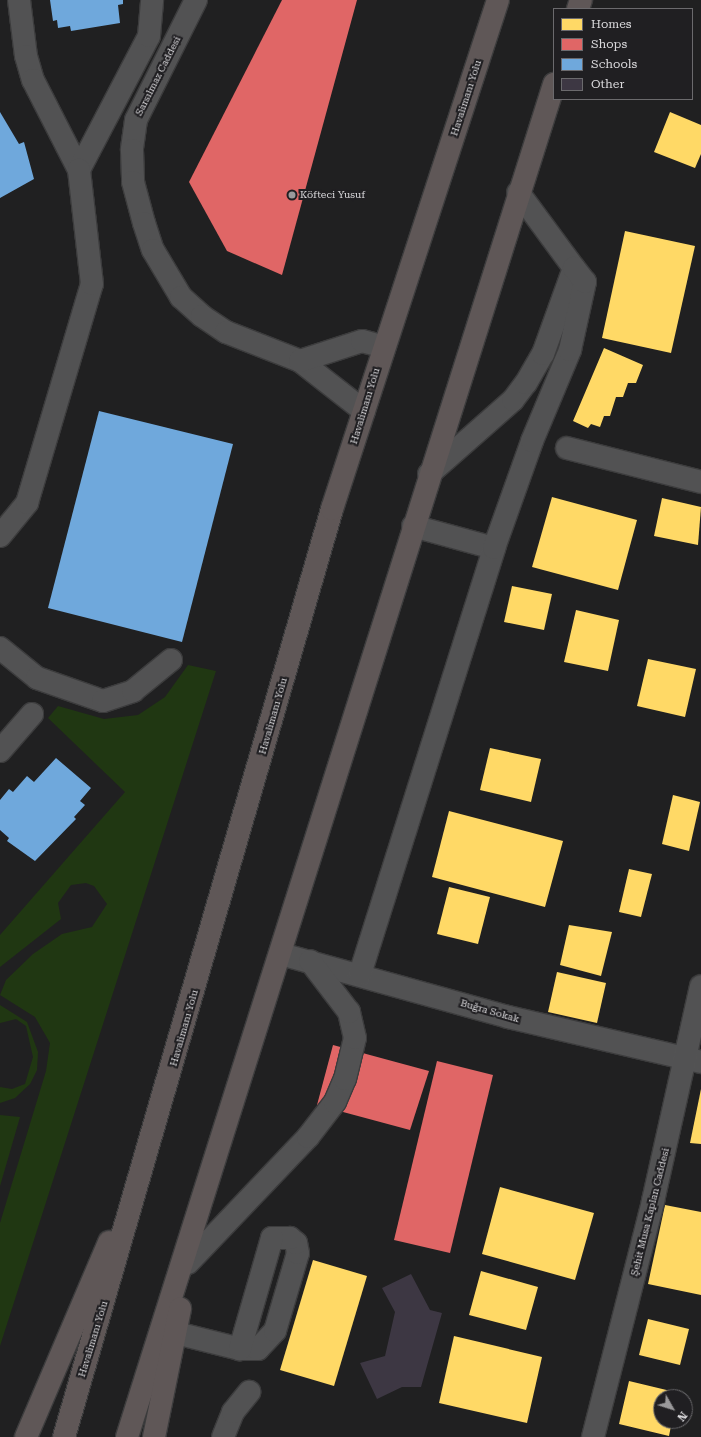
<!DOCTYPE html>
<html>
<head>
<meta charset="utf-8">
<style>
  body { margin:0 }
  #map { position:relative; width:701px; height:1437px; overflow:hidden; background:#202021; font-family:"Roboto Serif",serif }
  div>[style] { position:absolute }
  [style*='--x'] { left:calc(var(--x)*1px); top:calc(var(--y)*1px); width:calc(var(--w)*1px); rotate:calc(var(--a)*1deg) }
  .green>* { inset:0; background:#203712 }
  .homes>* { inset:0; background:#ffd966 }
  .shops>* { inset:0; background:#e06666 }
  .schools>* { inset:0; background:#6fa8dc }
  .building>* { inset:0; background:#3d3743 }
  .roads { filter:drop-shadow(1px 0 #3c3c3d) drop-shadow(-1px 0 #3c3c3d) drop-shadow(0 1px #3c3c3d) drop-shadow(0 -1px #3c3c3d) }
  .minor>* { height:22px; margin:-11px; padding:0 11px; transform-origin:11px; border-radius:11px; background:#525253 }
  .highway>* { height:22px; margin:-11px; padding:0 11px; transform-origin:11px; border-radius:11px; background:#5f5757 }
  .dots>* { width:11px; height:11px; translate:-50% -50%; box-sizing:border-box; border:2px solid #201f22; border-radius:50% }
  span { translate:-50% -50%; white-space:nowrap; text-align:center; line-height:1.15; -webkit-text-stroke:4px #201f22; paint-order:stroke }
  .street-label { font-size:10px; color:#dbdadd }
  .poi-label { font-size:10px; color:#dbdadd }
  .left { translate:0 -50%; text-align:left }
  .legend { position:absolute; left:553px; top:8px; width:140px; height:92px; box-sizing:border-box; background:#201f22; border:1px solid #6b6a6d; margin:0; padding:5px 7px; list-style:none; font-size:12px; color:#dbdadd }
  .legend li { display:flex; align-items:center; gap:8px; height:20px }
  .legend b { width:20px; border:1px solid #6b6a6d }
  .north { position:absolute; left:653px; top:1389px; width:40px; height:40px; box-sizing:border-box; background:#201f22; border:1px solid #6b6a6d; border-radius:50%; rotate:129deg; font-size:11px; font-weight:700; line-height:16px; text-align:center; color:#dbdadd }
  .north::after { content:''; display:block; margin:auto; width:14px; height:18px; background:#9a999b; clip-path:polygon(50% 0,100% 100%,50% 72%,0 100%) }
</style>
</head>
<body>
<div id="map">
  <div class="green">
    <div style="clip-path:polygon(188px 665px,216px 671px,0 1346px,0 1223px,46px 1071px,50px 1043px,35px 1017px,0 995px,6px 980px,33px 954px,62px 934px,92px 927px,107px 904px,94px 886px,86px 883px,71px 885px,58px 903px,61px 919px,0 967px,0 935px,125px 792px,48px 718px,58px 706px,104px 719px,138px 715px,165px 697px)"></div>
    <div style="clip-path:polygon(0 1005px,27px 1022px,38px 1052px,37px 1070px,30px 1084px,15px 1098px,0 1103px,0 1087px,12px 1089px,25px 1084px,33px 1057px,26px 1026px,16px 1019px,0 1023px)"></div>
    <div style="clip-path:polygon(0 1115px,20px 1117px,0 1186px)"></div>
  </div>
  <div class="homes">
    <div style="clip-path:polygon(670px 112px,701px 125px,701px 154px,695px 168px,654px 152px)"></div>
    <div style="clip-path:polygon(625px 231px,695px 246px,671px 353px,602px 338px)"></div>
    <div style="clip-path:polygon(604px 348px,643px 365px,636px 383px,628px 383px,623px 397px,616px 397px,610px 416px,604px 416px,600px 427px,591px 424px,588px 428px,573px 421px)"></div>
    <div style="clip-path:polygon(552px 497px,637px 520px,618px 590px,532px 567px)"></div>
    <div style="clip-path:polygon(662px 498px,701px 507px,698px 545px,654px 536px)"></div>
    <div style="clip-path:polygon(512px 586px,552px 594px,544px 630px,504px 622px)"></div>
    <div style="clip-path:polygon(576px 610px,619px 620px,608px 671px,564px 662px)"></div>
    <div style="clip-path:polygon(648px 659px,696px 669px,685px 717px,637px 706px)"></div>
    <div style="clip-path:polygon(490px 748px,541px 759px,531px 802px,480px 790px)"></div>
    <div style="clip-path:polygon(673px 795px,700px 802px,689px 851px,662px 844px)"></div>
    <div style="clip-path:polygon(449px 811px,563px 841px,545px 907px,432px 877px)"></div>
    <div style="clip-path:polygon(629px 869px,652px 874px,641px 917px,619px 912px)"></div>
    <div style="clip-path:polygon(449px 887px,490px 897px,478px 944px,437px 934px)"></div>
    <div style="clip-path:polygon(569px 925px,612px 932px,601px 976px,560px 965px)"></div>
    <div style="clip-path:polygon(557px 972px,606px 983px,597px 1023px,548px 1012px)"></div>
    <div style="clip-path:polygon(701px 1089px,701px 1144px,690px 1143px)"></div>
    <div style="clip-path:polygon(500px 1187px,594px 1213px,575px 1280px,482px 1254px)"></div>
    <div style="clip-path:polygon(665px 1205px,701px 1212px,701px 1295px,648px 1284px)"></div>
    <div style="clip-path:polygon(313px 1260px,367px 1276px,334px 1386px,280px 1370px)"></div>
    <div style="clip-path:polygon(481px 1271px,538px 1287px,526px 1330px,469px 1315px)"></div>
    <div style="clip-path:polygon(648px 1319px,689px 1329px,680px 1365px,639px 1355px)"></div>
    <div style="clip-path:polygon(454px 1336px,542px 1357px,527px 1423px,439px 1403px)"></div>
    <div style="clip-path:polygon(629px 1381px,679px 1393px,678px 1397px,661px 1397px,661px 1421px,672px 1421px,669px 1436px,619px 1424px)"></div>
  </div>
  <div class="shops">
    <div style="clip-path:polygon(282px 0,357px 0,282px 275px,227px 251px,189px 182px)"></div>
    <div style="clip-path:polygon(333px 1045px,429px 1071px,410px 1130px,317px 1105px)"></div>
    <div style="clip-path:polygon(437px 1061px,493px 1075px,450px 1253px,394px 1240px)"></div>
  </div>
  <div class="schools">
    <div style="clip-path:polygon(50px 0,123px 0,123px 4px,118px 5px,120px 23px,71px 31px,70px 26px,58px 28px,57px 20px,53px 21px)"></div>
    <div style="clip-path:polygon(0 112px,19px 144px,24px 142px,34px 179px,0 198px)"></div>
    <div style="clip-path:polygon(99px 411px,233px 444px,182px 642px,48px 608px)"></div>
    <div style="clip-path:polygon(56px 758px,91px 788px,80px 801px,85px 805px,74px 817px,76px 819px,35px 861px,7px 841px,9px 838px,0 830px,0 800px,9px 789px,13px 792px,27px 776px,34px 782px)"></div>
  </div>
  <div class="building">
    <div style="clip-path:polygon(411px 1274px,430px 1310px,442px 1313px,421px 1387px,402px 1387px,377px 1399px,360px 1363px,385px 1356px,395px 1312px,382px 1288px)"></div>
  </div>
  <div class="roads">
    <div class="minor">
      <div style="--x:19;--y:0;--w:56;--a:82.9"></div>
      <div style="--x:26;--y:56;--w:25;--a:74"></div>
      <div style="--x:33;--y:80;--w:101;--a:62.9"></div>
      <div style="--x:79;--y:170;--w:151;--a:-62.4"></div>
      <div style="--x:149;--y:36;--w:36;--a:-85"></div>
      <div style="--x:196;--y:0;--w:134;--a:116.6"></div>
      <div style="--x:136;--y:120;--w:30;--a:98"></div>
      <div style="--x:132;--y:150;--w:32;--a:88"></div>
      <div style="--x:133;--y:182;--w:42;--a:75"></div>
      <div style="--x:144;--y:223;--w:28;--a:72"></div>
      <div style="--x:153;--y:250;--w:55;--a:59.2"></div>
      <div style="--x:181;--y:297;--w:28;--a:42"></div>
      <div style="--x:202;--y:316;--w:29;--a:34"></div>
      <div style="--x:226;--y:332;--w:79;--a:21.4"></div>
      <div style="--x:364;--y:411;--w:81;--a:-142"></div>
      <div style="--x:300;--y:361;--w:65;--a:-17.9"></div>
      <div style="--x:362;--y:341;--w:23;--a:15"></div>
      <div style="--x:567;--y:448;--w:138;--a:14.2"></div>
      <div style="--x:429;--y:474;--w:112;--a:-41.4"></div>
      <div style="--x:513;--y:400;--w:21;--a:-53"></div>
      <div style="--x:526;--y:383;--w:34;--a:-60"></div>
      <div style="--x:543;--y:354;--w:91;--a:-70.2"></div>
      <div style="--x:574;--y:268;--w:94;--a:-126.4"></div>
      <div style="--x:413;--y:526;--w:84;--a:15.2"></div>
      <div style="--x:0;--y:536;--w:43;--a:-50.7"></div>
      <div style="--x:27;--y:503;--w:228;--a:-73.5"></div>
      <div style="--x:92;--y:284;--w:115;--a:-96.5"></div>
      <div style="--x:0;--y:648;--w:48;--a:39"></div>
      <div style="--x:37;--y:678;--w:70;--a:19.2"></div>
      <div style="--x:103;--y:701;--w:32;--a:-18"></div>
      <div style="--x:133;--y:691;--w:49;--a:-39.2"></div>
      <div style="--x:0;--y:751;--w:49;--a:-49.1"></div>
      <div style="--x:281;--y:954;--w:236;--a:15.5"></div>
      <div style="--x:508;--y:1017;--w:198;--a:13.1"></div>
      <div style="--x:360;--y:974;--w:447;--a:-72.5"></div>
      <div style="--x:494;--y:548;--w:114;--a:-70.4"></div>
      <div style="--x:532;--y:441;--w:99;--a:-67.3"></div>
      <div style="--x:570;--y:350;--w:70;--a:-77.6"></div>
      <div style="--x:585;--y:282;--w:18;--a:-128"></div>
      <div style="--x:188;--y:1263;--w:174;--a:-46.4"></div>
      <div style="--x:308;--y:1137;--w:44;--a:-52.4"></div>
      <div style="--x:335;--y:1102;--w:25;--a:-67"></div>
      <div style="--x:345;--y:1079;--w:42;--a:-76.3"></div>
      <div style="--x:355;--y:1038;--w:27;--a:-103"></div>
      <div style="--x:349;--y:1012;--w:64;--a:-127.4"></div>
      <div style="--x:176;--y:1333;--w:66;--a:14"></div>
      <div style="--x:240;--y:1349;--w:18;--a:0"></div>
      <div style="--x:258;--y:1349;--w:25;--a:-47"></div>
      <div style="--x:275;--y:1331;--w:81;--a:-73.6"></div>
      <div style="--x:298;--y:1253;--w:10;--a:-101"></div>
      <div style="--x:296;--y:1243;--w:8;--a:-140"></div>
      <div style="--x:290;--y:1238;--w:18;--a:180"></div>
      <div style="--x:272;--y:1238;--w:116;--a:106.1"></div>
      <div style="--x:223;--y:1437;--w:27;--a:-68"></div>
      <div style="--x:233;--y:1412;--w:26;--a:-51"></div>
      <div style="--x:593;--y:1437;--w:244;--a:-75.7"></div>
      <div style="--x:653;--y:1201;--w:220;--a:-77.4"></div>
    </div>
    <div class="highway">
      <div style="--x:578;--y:9;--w:9;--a:-72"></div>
      <div style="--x:26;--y:1437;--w:212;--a:-66.9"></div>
      <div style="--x:64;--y:1437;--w:966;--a:-73.89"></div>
      <div style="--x:332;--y:509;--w:535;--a:-71.94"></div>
      <div style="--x:127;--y:1437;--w:1419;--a:-72.48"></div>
      <div style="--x:154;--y:1437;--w:131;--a:-78.5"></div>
    </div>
  </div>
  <div class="dots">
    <div style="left:292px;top:195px;background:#9a999b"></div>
  </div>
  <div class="street-label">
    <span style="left:158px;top:76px;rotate:-63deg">Sarsılmaz Caddesi</span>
    <span style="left:466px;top:98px;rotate:-72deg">Havalimanı Yolu</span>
    <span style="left:365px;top:406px;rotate:-73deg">Havalimanı Yolu</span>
    <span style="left:273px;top:716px;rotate:-74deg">Havalimanı Yolu</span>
    <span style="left:490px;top:1011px;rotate:16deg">Buğra Sokak</span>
    <span style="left:184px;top:1028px;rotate:-74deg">Havalimanı Yolu</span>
    <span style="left:650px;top:1212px;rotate:-76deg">Şehit Musa Kaplan Caddesi</span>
    <span style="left:93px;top:1339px;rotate:-73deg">Havalimanı Yolu</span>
  </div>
  <div class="poi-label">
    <span class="left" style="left:300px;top:195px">Köfteci Yusuf</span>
  </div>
  <ul class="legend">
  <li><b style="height:11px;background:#ffd966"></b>Homes</li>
  <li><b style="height:11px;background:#e06666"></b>Shops</li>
  <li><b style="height:11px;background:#6fa8dc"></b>Schools</li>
  <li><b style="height:11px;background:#3d3743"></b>Other</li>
  </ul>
  <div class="north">N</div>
</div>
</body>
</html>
